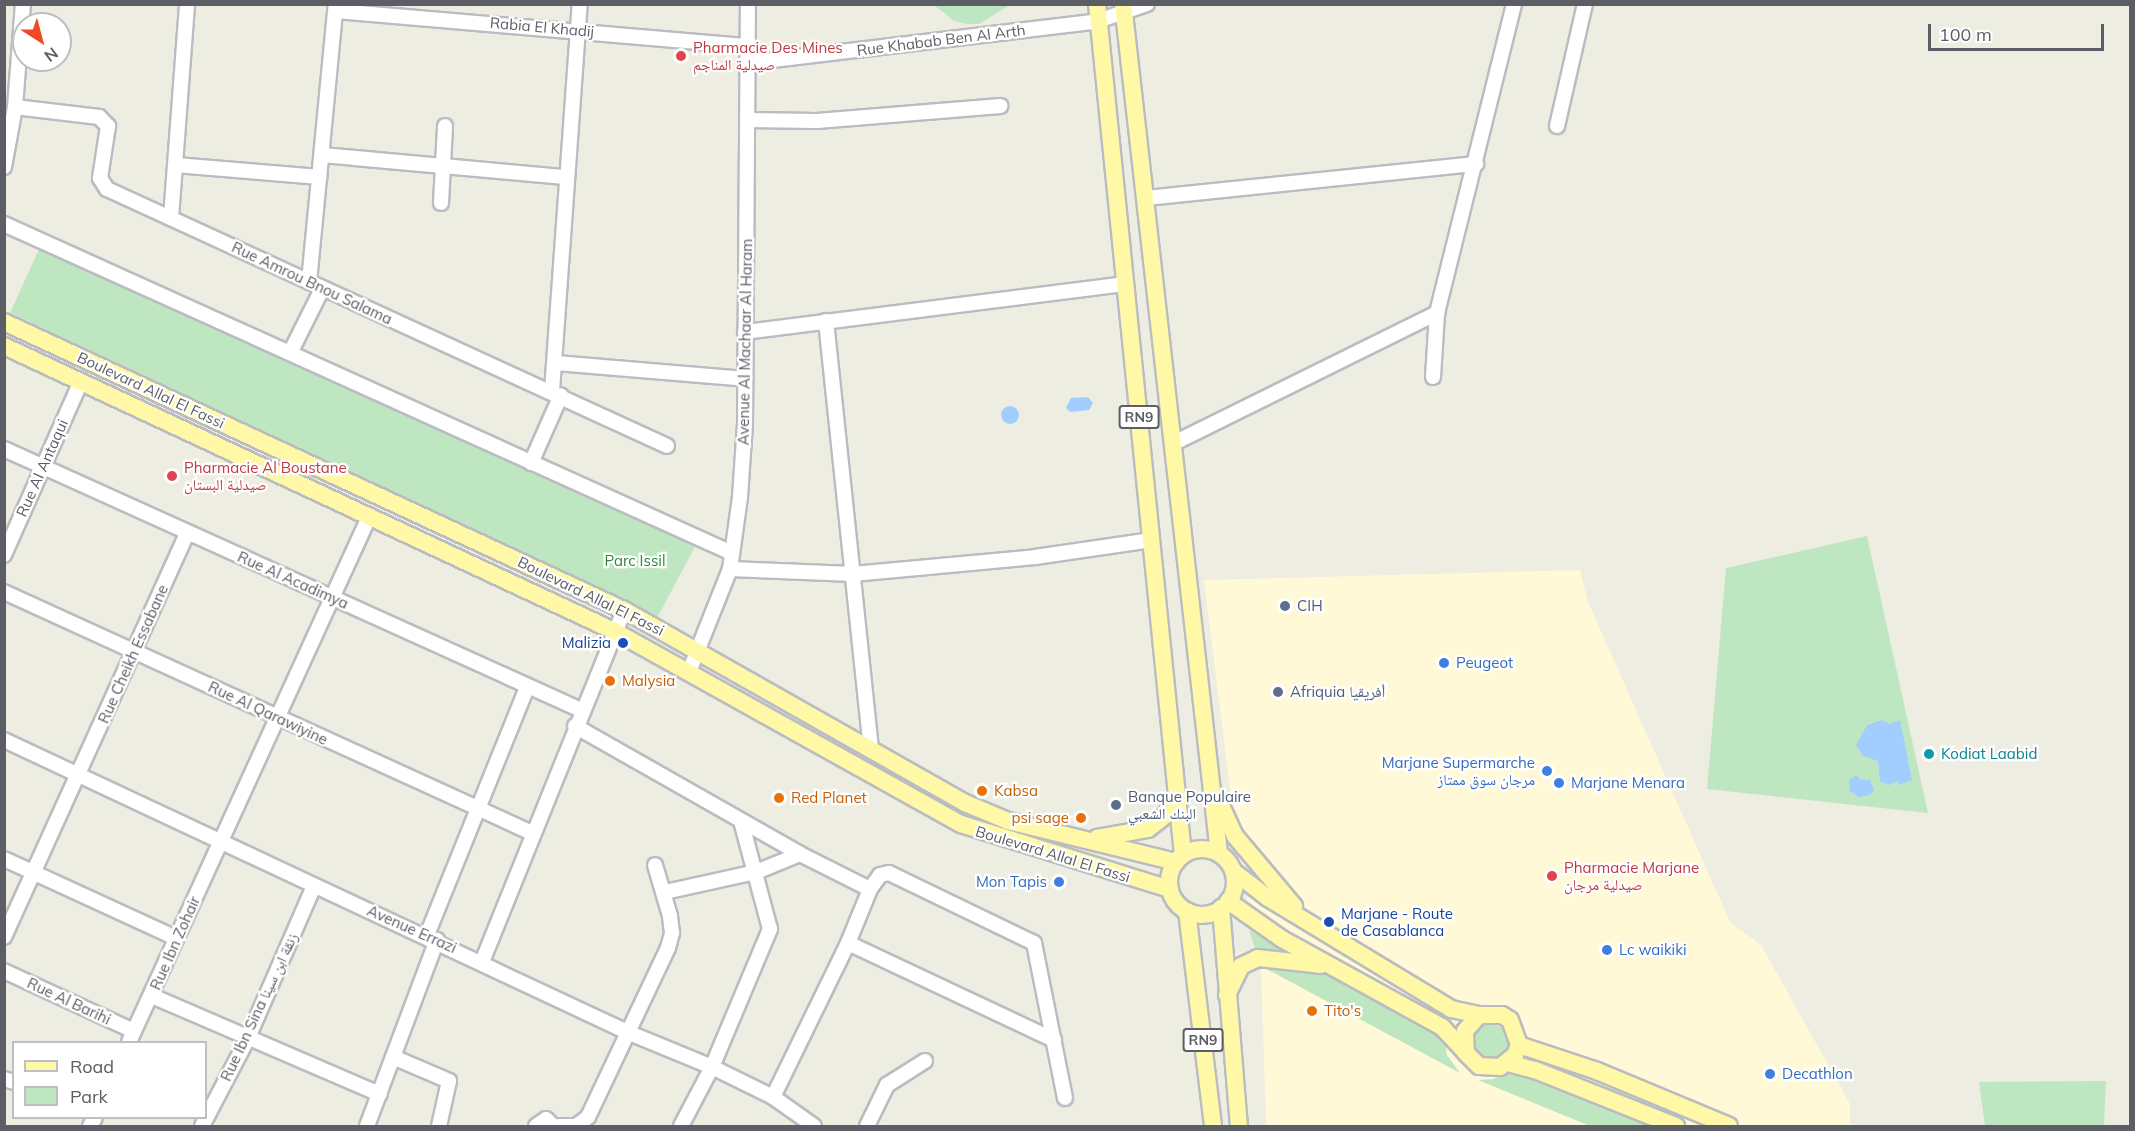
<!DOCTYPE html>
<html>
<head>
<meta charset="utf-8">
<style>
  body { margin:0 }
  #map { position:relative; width:2135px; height:1131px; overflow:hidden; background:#eeede2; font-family:Mulish,"Noto Naskh Arabic",sans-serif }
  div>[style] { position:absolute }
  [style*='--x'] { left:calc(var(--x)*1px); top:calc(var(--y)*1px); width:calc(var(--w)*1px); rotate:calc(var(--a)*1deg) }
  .commercial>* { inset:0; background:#fff9d7 }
  .green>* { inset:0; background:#bee7c1 }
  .round { border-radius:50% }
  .water>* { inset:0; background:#a2ceff }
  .roads { filter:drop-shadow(2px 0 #babcc2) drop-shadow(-2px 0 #babcc2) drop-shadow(0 2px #babcc2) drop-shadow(0 -2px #babcc2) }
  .minor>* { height:14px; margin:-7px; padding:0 7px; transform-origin:7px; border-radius:7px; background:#fff }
  .major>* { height:16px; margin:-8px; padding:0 8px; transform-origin:8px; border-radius:8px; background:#fff9a7 }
  .major>.ring { margin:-8px; padding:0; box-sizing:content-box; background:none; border:16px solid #fff9a7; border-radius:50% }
  .dots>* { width:16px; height:16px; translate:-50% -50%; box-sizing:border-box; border:3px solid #fff; border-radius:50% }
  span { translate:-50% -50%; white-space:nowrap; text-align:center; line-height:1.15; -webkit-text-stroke:4.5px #fff; paint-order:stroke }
  .shield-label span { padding:2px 4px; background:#fff; border:2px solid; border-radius:4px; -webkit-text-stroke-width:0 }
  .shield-label { font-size:14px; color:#5b5e64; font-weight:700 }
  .street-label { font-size:15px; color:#5b5e64 }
  .health-label { font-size:15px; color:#be3a42 }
  .left { translate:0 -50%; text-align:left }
  .park-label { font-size:15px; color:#30853d }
  .service-label { font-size:15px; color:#4e5e75 }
  .transit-label { font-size:15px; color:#164399 }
  .right { translate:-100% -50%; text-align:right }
  .shop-label { font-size:15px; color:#366cbe }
  .food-label { font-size:15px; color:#c56008 }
  .culture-label { font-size:15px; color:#0d838f }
  .frame { position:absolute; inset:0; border:6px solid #5b5e64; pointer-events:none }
  .legend { position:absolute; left:12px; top:1041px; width:195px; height:78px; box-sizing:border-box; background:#fff; border:2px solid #bdbfc1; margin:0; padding:8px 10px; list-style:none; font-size:18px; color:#5b5e64 }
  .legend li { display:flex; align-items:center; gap:12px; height:30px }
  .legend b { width:30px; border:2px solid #bdbfc1 }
  .north { position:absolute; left:12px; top:12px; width:60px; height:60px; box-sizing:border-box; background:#fff; border:2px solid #bdbfc1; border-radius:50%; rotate:144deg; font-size:16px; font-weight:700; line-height:24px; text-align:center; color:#5b5e64 }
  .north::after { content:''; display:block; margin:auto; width:21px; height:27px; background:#f04926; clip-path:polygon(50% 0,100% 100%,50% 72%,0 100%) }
  .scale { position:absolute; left:1928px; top:24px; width:176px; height:27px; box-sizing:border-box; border:3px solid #5b5e64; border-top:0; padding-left:8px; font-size:18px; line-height:21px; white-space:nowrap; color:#5b5e64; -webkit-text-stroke:4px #fff; paint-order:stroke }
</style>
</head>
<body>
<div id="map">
  <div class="commercial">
    <div style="clip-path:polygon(1580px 570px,1588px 602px,1730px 922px,1761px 945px,1850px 1104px,1850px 1126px,1266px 1126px,1261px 966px,1238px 853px,1204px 580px)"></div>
  </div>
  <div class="green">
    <div style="clip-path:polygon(934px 5px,1010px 5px,979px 24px,967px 24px,954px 21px)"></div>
    <div style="clip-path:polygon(40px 247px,697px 543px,657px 618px,10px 313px)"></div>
    <div style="clip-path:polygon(1867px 536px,1928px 813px,1707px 789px,1726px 568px)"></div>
    <div style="clip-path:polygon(1249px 930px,1444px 1036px,1447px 1055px,1460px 1073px,1261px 966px)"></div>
    <div class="round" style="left:1471px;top:1024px;width:38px;height:38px"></div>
    <div style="clip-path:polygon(1513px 1068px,1655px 1126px,1590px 1126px,1478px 1080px,1493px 1079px)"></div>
    <div style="clip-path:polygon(2106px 1081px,2104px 1126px,1985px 1126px,1979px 1082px)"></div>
  </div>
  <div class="water">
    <div style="clip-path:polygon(1088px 397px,1093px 403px,1089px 410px,1070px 412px,1066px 408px,1071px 398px)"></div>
    <div class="round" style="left:1001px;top:406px;width:18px;height:18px"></div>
    <div style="clip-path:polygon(1882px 720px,1889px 724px,1900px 720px,1912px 780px,1899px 785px,1898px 781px,1889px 785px,1880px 781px,1878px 761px,1863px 756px,1856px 745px,1867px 725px)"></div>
    <div style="clip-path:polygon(1856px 775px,1861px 780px,1870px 780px,1874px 790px,1870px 795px,1859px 797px,1850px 791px,1849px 780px)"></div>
  </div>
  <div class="roads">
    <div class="minor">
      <div style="--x:336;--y:11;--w:413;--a:4.9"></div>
      <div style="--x:748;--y:63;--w:353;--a:-6.8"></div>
      <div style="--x:1098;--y:21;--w:52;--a:-19.1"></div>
      <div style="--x:15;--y:107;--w:85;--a:6.8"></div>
      <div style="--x:99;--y:117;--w:13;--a:45"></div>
      <div style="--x:108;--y:126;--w:53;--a:98.7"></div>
      <div style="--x:100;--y:178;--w:13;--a:58"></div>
      <div style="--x:107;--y:189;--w:616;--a:24.65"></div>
      <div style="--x:748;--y:120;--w:69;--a:0.8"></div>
      <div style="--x:817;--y:121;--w:184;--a:-4.7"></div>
      <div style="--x:1557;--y:126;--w:125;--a:-77.1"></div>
      <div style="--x:322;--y:155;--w:244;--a:5.2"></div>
      <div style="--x:176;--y:165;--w:144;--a:4.8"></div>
      <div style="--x:4;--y:167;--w:61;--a:-79.6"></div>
      <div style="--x:15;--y:107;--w:103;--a:-85.6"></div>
      <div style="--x:1146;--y:198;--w:332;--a:-5.9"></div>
      <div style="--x:441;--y:203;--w:77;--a:-87"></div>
      <div style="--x:171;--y:218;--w:215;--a:-85.7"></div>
      <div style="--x:4;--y:224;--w:799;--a:24.32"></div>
      <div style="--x:309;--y:282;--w:279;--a:-84.5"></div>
      <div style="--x:826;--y:321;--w:430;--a:84"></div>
      <div style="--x:745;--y:332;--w:383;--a:-7.2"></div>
      <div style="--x:290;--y:353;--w:72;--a:-63.4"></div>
      <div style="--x:556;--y:363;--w:190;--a:4.8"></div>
      <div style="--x:1433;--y:377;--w:64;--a:-86.4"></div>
      <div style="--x:1437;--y:313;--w:318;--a:-76"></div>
      <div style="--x:552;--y:391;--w:388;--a:-85.9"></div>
      <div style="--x:1172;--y:444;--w:296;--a:-26.3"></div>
      <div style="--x:4;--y:449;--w:633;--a:24.34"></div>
      <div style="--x:531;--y:463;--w:74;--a:-66.2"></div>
      <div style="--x:4;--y:555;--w:190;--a:-66.1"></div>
      <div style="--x:730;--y:569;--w:123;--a:2.3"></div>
      <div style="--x:853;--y:574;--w:183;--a:-5.3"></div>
      <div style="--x:1035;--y:557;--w:118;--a:-8.3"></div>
      <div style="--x:4;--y:592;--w:580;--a:24.53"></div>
      <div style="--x:689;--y:672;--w:111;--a:-68.3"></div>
      <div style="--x:730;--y:569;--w:73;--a:-82.1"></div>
      <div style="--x:740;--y:497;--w:73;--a:-86.1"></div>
      <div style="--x:745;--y:424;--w:420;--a:-89.6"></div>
      <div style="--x:575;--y:726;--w:259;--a:29.6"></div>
      <div style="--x:800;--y:854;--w:78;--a:26.6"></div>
      <div style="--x:4;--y:740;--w:688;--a:25.11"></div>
      <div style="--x:627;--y:1032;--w:92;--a:22.4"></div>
      <div style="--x:712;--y:1067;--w:68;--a:26.2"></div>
      <div style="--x:773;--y:1097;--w:50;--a:35.3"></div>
      <div style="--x:4;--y:859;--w:189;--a:24.7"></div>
      <div style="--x:665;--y:892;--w:93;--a:-12.4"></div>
      <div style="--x:756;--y:872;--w:48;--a:-22.2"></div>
      <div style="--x:427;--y:935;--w:267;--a:-68"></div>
      <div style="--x:4;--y:937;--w:444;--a:-65.6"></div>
      <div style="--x:848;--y:943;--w:228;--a:25.2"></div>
      <div style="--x:482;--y:962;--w:380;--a:-68"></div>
      <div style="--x:4;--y:971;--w:143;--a:24.8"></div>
      <div style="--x:152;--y:996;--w:248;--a:23.3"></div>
      <div style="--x:129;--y:1042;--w:579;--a:-65.43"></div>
      <div style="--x:393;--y:1057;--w:61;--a:23.2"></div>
      <div style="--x:449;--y:1081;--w:46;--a:102.5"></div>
      <div style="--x:4;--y:1079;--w:10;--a:17"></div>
      <div style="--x:773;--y:1097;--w:171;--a:-64"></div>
      <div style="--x:848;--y:943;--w:58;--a:-67.8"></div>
      <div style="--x:870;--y:889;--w:17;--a:-54"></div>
      <div style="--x:880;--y:875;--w:9;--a:-13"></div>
      <div style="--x:889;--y:873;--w:161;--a:25.8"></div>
      <div style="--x:1034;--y:943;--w:158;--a:78.7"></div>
      <div style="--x:90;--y:1126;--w:9;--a:-58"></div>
      <div style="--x:202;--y:1126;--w:97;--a:-62.4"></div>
      <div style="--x:247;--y:1040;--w:168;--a:-66.5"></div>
      <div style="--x:367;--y:1126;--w:199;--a:-69.4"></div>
      <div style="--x:536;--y:1126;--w:12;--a:-35"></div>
      <div style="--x:546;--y:1119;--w:10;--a:45"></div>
      <div style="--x:559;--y:1126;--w:17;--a:0"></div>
      <div style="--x:576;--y:1126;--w:15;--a:-37"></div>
      <div style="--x:588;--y:1117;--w:187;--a:-64.7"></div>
      <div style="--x:668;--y:948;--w:16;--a:-75"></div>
      <div style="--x:672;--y:933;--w:17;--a:-97"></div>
      <div style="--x:670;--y:916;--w:53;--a:-106.4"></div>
      <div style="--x:681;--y:1126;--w:67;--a:-62.3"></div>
      <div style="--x:712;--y:1067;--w:150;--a:-67.2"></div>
      <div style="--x:770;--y:929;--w:112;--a:-105"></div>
      <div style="--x:867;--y:1126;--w:46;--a:-64"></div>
      <div style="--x:887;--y:1085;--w:45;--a:-32.3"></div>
    </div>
    <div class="major">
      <div style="--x:1097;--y:4;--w:855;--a:84.23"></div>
      <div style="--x:1123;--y:4;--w:854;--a:83.55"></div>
      <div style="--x:4;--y:322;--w:684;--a:24.92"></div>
      <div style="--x:624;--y:610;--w:392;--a:29.5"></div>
      <div style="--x:965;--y:803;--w:47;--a:22.7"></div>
      <div style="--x:1008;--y:821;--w:173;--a:13.7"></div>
      <div style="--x:4;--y:346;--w:673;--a:25.04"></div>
      <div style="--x:614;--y:631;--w:397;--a:29.1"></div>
      <div style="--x:961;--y:824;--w:219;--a:17.3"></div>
      <div style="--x:1218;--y:799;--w:41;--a:65.3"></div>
      <div style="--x:1235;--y:836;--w:92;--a:49.9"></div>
      <div style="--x:1097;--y:838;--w:52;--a:-10"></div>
      <div style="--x:1148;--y:829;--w:23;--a:-38"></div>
      <div style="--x:1166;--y:815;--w:23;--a:-61"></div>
      <div class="ring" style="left:1169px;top:849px;width:50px;height:50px"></div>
      <div style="--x:1233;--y:871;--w:44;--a:37.6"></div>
      <div style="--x:1268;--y:898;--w:214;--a:31.2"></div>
      <div style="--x:1451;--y:1009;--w:29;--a:12"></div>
      <div style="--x:1479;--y:1015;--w:23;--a:0"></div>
      <div style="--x:1502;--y:1015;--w:9;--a:32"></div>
      <div style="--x:1510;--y:1020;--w:27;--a:70"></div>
      <div style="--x:1519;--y:1045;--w:11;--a:112"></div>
      <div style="--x:1515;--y:1055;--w:19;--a:141"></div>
      <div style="--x:1500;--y:1067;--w:21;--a:-177"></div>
      <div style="--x:1479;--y:1066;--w:18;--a:-135"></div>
      <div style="--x:1466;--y:1053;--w:22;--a:-93"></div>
      <div style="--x:1465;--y:1031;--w:21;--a:-49"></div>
      <div style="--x:1228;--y:901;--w:66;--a:35.1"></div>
      <div style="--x:1282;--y:939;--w:183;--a:28.8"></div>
      <div style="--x:1442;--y:1027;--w:35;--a:47"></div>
      <div style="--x:1221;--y:908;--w:219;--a:85.3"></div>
      <div style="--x:1187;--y:911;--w:217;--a:83.1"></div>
      <div style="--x:1227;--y:995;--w:32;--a:-64"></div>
      <div style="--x:1241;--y:966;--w:19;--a:-25"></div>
      <div style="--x:1258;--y:958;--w:63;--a:6.3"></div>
      <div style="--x:1519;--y:1045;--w:82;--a:18.4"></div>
      <div style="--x:1597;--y:1071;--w:143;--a:22.6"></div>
      <div style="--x:1508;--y:1063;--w:28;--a:15"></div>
      <div style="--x:1535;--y:1070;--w:152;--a:21.7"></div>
    </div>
  </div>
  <div class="dots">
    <div style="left:681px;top:56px;background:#e0444e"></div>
    <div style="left:172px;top:476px;background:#e0444e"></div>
    <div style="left:1285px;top:606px;background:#5c6f8a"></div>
    <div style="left:623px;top:643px;background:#1a4fb4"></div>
    <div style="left:1444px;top:663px;background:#3f7fe0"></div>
    <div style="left:610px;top:681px;background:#e8710a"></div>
    <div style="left:1278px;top:692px;background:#5c6f8a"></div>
    <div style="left:1929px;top:754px;background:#0f9aa8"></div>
    <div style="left:1547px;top:771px;background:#3f7fe0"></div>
    <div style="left:1559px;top:783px;background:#3f7fe0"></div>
    <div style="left:982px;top:791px;background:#e8710a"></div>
    <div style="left:779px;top:798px;background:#e8710a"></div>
    <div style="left:1116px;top:805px;background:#5c6f8a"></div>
    <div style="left:1081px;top:818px;background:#e8710a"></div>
    <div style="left:1552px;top:876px;background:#e0444e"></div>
    <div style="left:1059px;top:882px;background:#3f7fe0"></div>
    <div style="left:1329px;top:922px;background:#1a4fb4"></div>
    <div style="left:1607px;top:950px;background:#3f7fe0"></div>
    <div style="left:1312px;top:1011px;background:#e8710a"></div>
    <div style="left:1770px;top:1074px;background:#3f7fe0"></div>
  </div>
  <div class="shield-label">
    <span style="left:1139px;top:417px">RN9</span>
    <span style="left:1203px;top:1040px">RN9</span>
  </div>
  <div class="street-label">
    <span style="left:542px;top:27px;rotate:5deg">Rabia El Khadij</span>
    <span style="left:941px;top:40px;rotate:-7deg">Rue Khabab Ben Al Arth</span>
    <span style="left:312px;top:283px;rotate:25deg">Rue Amrou Bnou Salama</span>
    <span style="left:745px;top:342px;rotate:-89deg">Avenue Al Machaar Al Haram</span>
    <span style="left:151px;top:390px;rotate:25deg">Boulevard Allal El Fassi</span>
    <span style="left:42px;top:468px;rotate:-66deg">Rue Al Antaqui</span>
    <span style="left:293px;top:580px;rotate:24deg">Rue Al Acadimya</span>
    <span style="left:591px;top:596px;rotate:26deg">Boulevard Allal El Fassi</span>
    <span style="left:133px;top:654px;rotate:-66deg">Rue Cheikh Essabane</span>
    <span style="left:268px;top:713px;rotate:25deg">Rue Al Qarawiyine</span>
    <span style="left:1053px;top:854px;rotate:17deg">Boulevard Allal El Fassi</span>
    <span style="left:412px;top:929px;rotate:24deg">Avenue Errazi</span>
    <span style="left:175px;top:943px;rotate:-66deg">Rue Ibn Zohair</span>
    <span style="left:69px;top:1001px;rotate:25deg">Rue Al Barihi</span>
    <span style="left:259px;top:1007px;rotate:-65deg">Rue Ibn Sina زنقة ابن سينا</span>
  </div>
  <div class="health-label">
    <span class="left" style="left:693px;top:56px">Pharmacie Des Mines<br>صيدلية المناجم</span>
    <span class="left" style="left:184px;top:476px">Pharmacie Al Boustane<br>صيدلية البستان</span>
    <span class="left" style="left:1564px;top:876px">Pharmacie Marjane<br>صيدلية مرجان</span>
  </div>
  <div class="park-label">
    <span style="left:635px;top:561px">Parc Issil</span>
  </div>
  <div class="service-label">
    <span class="left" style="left:1297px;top:606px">CIH</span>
    <span class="left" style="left:1290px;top:692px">Afriquia أفريقيا</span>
    <span class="left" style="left:1128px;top:805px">Banque Populaire<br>البنك الشعبي</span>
  </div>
  <div class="transit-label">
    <span class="right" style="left:611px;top:643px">Malizia</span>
    <span class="left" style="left:1341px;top:922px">Marjane - Route<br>de Casablanca</span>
  </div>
  <div class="shop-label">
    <span class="left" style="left:1456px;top:663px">Peugeot</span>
    <span class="right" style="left:1535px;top:771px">Marjane Supermarche<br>مرجان سوق ممتاز</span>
    <span class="left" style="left:1571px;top:783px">Marjane Menara</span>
    <span class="right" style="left:1047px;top:882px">Mon Tapis</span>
    <span class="left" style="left:1619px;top:950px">Lc waikiki</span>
    <span class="left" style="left:1782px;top:1074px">Decathlon</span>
  </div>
  <div class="food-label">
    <span class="left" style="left:622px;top:681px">Malysia</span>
    <span class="left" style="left:994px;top:791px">Kabsa</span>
    <span class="left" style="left:791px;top:798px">Red Planet</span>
    <span class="right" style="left:1069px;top:818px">psi sage</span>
    <span class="left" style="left:1324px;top:1011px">Tito's</span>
  </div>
  <div class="culture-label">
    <span class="left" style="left:1941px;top:754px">Kodiat Laabid</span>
  </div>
  <div class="frame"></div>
  <ul class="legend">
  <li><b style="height:8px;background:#fff9a7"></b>Road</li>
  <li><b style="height:16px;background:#bee7c1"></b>Park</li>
  </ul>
  <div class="north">N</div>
  <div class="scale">100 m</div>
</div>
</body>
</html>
